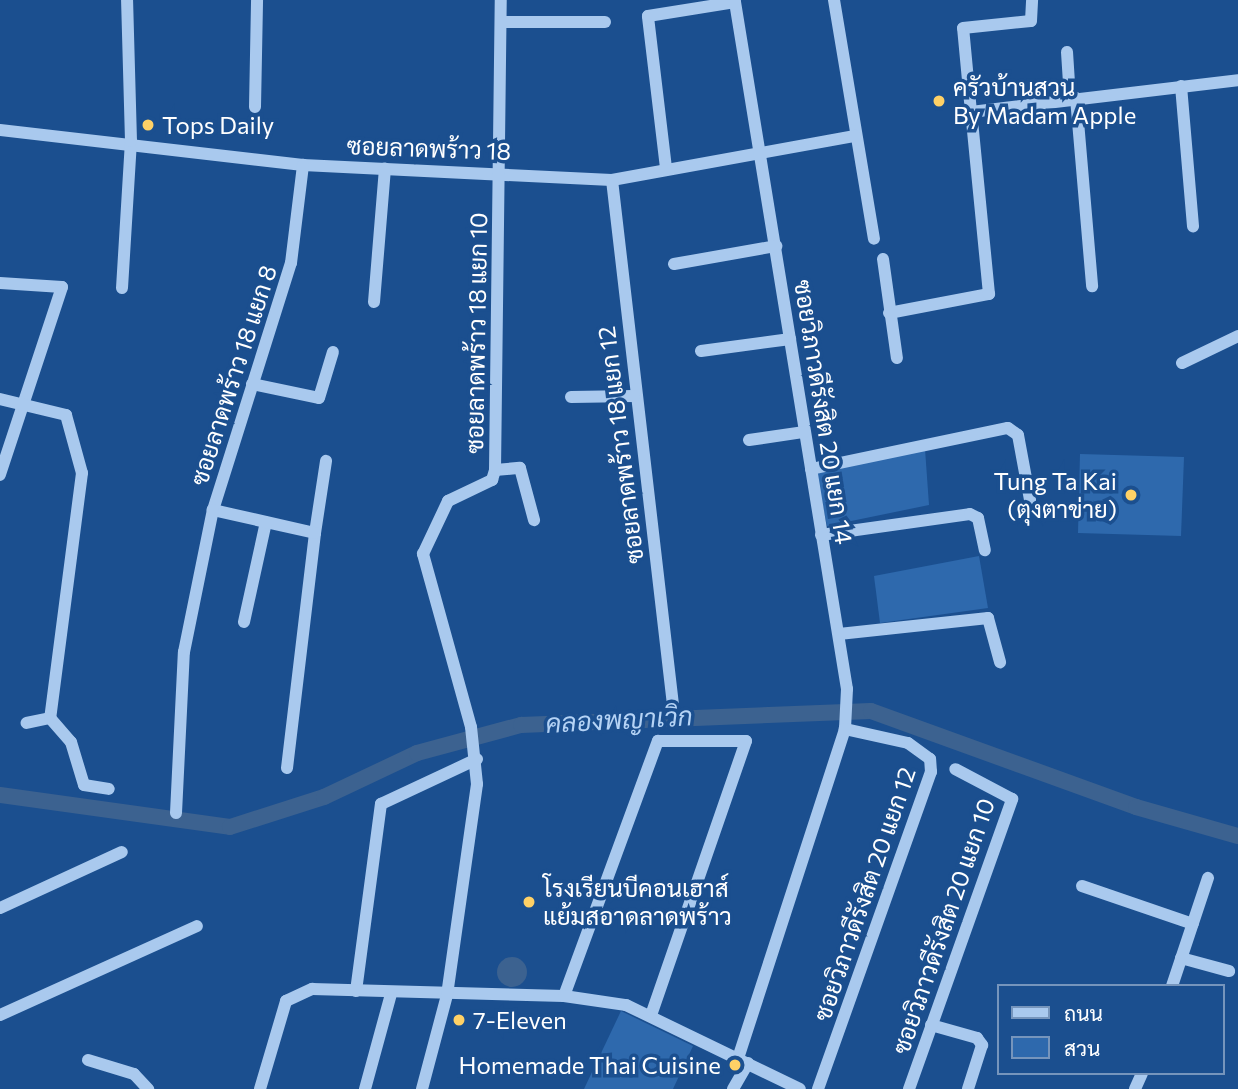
<!DOCTYPE html>
<html>
<head>
<meta charset="utf-8">
<style>
  body { margin:0 }
  #map { position:relative; width:1238px; height:1089px; overflow:hidden; background:#1b4f8f; font-family:Commissioner,Sarabun,sans-serif }
  div>[style] { position:absolute }
  [style*='--x'] { left:calc(var(--x)*1px); top:calc(var(--y)*1px); width:calc(var(--w)*1px); rotate:calc(var(--a)*1deg) }
  .green>* { inset:0; background:#2e69ad }
  .water>* { inset:0; background:#3c6290 }
  .round { border-radius:50% }
  .canal>* { height:16px; margin:-8px; padding:0 8px; transform-origin:8px; border-radius:8px; background:#3c6290 }
  .minor>* { height:12px; margin:-6px; padding:0 6px; transform-origin:6px; border-radius:6px; background:#a9c9ee }
  .dots>* { width:19px; height:19px; translate:-50% -50%; box-sizing:border-box; border:4px solid #1b4f8f; border-radius:50% }
  span { translate:-50% -50%; white-space:nowrap; text-align:center; line-height:1.15; -webkit-text-stroke:7px #1b4f8f; paint-order:stroke }
  .poi-label { font-size:24px; color:#fff }
  .left { translate:0 -50%; text-align:left }
  .right { translate:-100% -50%; text-align:right }
  .street-label { font-size:24px; color:#fff }
  .water-label { font-size:26px; color:#b5d3f5; font-style:italic }
  .legend { position:absolute; left:997px; top:984px; width:228px; height:91px; box-sizing:border-box; background:#1b4f8f; border:2px solid #7695bc; margin:0; padding:9px 12px; list-style:none; font-size:21px; color:#fff }
  .legend li { display:flex; align-items:center; gap:14px; height:35px }
  .legend b { width:35px; border:2px solid #7695bc }
</style>
</head>
<body>
<div id="map">
  <div class="green">
    <div style="clip-path:polygon(925px 449px,929px 505px,827px 526px,816px 472px)"></div>
    <div style="clip-path:polygon(1080px 454px,1184px 457px,1181px 536px,1078px 533px)"></div>
    <div style="clip-path:polygon(979px 556px,988px 608px,880px 623px,874px 576px)"></div>
    <div style="clip-path:polygon(621px 1011px,693px 1046px,673px 1089px,584px 1089px)"></div>
  </div>
  <div class="water">
    <div class="round" style="left:497px;top:957px;width:30px;height:30px"></div>
  </div>
  <div class="canal">
    <div style="--x:0;--y:795;--w:232;--a:7.9"></div>
    <div style="--x:230;--y:827;--w:99;--a:-17.7"></div>
    <div style="--x:324;--y:797;--w:103;--a:-25.3"></div>
    <div style="--x:417;--y:753;--w:108;--a:-15.1"></div>
    <div style="--x:521;--y:725;--w:350;--a:-2.3"></div>
    <div style="--x:871;--y:711;--w:282;--a:19.9"></div>
    <div style="--x:1136;--y:807;--w:106;--a:15.9"></div>
  </div>
  <div class="minor">
    <div style="--x:834;--y:0;--w:242;--a:80.5"></div>
    <div style="--x:501;--y:22;--w:104;--a:0"></div>
    <div style="--x:1067;--y:52;--w:46;--a:86.3"></div>
    <div style="--x:1181;--y:86;--w:141;--a:85.1"></div>
    <div style="--x:1076;--y:98;--w:189;--a:85.1"></div>
    <div style="--x:255;--y:107;--w:107;--a:-88.9"></div>
    <div style="--x:971;--y:112;--w:84;--a:-95.4"></div>
    <div style="--x:963;--y:28;--w:68;--a:-5.9"></div>
    <div style="--x:1031;--y:21;--w:21;--a:-87"></div>
    <div style="--x:0;--y:130;--w:305;--a:6.6"></div>
    <div style="--x:303;--y:165;--w:309;--a:2.8"></div>
    <div style="--x:612;--y:180;--w:247;--a:-10.3"></div>
    <div style="--x:666;--y:168;--w:153;--a:-96.8"></div>
    <div style="--x:648;--y:16;--w:88;--a:-9.1"></div>
    <div style="--x:735;--y:2;--w:696;--a:80.74"></div>
    <div style="--x:847;--y:689;--w:40;--a:92.9"></div>
    <div style="--x:845;--y:729;--w:346;--a:108"></div>
    <div style="--x:612;--y:180;--w:529;--a:83.37"></div>
    <div style="--x:883;--y:259;--w:100;--a:82"></div>
    <div style="--x:674;--y:264;--w:104;--a:-10"></div>
    <div style="--x:0;--y:283;--w:62;--a:3.7"></div>
    <div style="--x:62;--y:287;--w:198;--a:108.3"></div>
    <div style="--x:122;--y:288;--w:147;--a:-86.5"></div>
    <div style="--x:131;--y:141;--w:141;--a:-91.6"></div>
    <div style="--x:374;--y:302;--w:134;--a:-85.3"></div>
    <div style="--x:889;--y:313;--w:102;--a:-10.8"></div>
    <div style="--x:989;--y:294;--w:183;--a:-95.6"></div>
    <div style="--x:971;--y:112;--w:269;--a:-6.8"></div>
    <div style="--x:701;--y:351;--w:90;--a:-7.7"></div>
    <div style="--x:1182;--y:363;--w:62;--a:-25.7"></div>
    <div style="--x:252;--y:384;--w:68;--a:11.8"></div>
    <div style="--x:319;--y:398;--w:48;--a:-73.1"></div>
    <div style="--x:571;--y:397;--w:63;--a:-0.9"></div>
    <div style="--x:0;--y:399;--w:68;--a:13.6"></div>
    <div style="--x:66;--y:415;--w:60;--a:74.6"></div>
    <div style="--x:82;--y:473;--w:247;--a:97.4"></div>
    <div style="--x:50;--y:718;--w:24;--a:168"></div>
    <div style="--x:749;--y:440;--w:56;--a:-8.3"></div>
    <div style="--x:811;--y:469;--w:201;--a:-11.8"></div>
    <div style="--x:1008;--y:428;--w:12;--a:35"></div>
    <div style="--x:1018;--y:435;--w:66;--a:79.5"></div>
    <div style="--x:495;--y:470;--w:25;--a:-5"></div>
    <div style="--x:520;--y:468;--w:54;--a:74.9"></div>
    <div style="--x:315;--y:533;--w:73;--a:-81.3"></div>
    <div style="--x:821;--y:535;--w:150;--a:-8"></div>
    <div style="--x:970;--y:514;--w:9;--a:27"></div>
    <div style="--x:978;--y:518;--w:33;--a:78"></div>
    <div style="--x:244;--y:622;--w:102;--a:-77.6"></div>
    <div style="--x:839;--y:634;--w:150;--a:-6.1"></div>
    <div style="--x:988;--y:618;--w:46;--a:74.7"></div>
    <div style="--x:50;--y:718;--w:32;--a:49"></div>
    <div style="--x:71;--y:742;--w:45;--a:73.2"></div>
    <div style="--x:84;--y:785;--w:25;--a:9"></div>
    <div style="--x:287;--y:768;--w:237;--a:-83.2"></div>
    <div style="--x:315;--y:533;--w:105;--a:-167.3"></div>
    <div style="--x:213;--y:510;--w:259;--a:-72.5"></div>
    <div style="--x:291;--y:263;--w:99;--a:-83"></div>
    <div style="--x:176;--y:813;--w:161;--a:-87.2"></div>
    <div style="--x:184;--y:652;--w:145;--a:-78.5"></div>
    <div style="--x:1082;--y:886;--w:117;--a:18.9"></div>
    <div style="--x:0;--y:908;--w:134;--a:-24.7"></div>
    <div style="--x:1181;--y:958;--w:50;--a:15.2"></div>
    <div style="--x:1172;--y:986;--w:114;--a:-71.6"></div>
    <div style="--x:356;--y:991;--w:189;--a:-82.4"></div>
    <div style="--x:381;--y:804;--w:106;--a:-25.1"></div>
    <div style="--x:564;--y:996;--w:272;--a:-69.8"></div>
    <div style="--x:658;--y:741;--w:88;--a:0"></div>
    <div style="--x:746;--y:741;--w:290;--a:109.1"></div>
    <div style="--x:0;--y:1015;--w:216;--a:-24.3"></div>
    <div style="--x:931;--y:1025;--w:48;--a:15.8"></div>
    <div style="--x:977;--y:1038;--w:9;--a:54"></div>
    <div style="--x:982;--y:1045;--w:46;--a:107.7"></div>
    <div style="--x:88;--y:1060;--w:48;--a:16.9"></div>
    <div style="--x:134;--y:1074;--w:21;--a:47"></div>
    <div style="--x:260;--y:1089;--w:92;--a:-73.5"></div>
    <div style="--x:286;--y:1001;--w:29;--a:-25"></div>
    <div style="--x:312;--y:989;--w:252;--a:1.6"></div>
    <div style="--x:564;--y:996;--w:63;--a:8.3"></div>
    <div style="--x:626;--y:1005;--w:193;--a:25.8"></div>
    <div style="--x:365;--y:1089;--w:98;--a:-74.7"></div>
    <div style="--x:422;--y:1089;--w:97;--a:-75.1"></div>
    <div style="--x:447;--y:995;--w:213;--a:-81.9"></div>
    <div style="--x:477;--y:784;--w:57;--a:-96"></div>
    <div style="--x:471;--y:727;--w:180;--a:-105.5"></div>
    <div style="--x:423;--y:554;--w:59;--a:-64.7"></div>
    <div style="--x:448;--y:501;--w:49;--a:-25.5"></div>
    <div style="--x:492;--y:480;--w:10;--a:-73"></div>
    <div style="--x:495;--y:470;--w:470;--a:-89.3"></div>
    <div style="--x:733;--y:1089;--w:30;--a:-60"></div>
    <div style="--x:818;--y:1089;--w:337;--a:-70.4"></div>
    <div style="--x:931;--y:772;--w:13;--a:-94"></div>
    <div style="--x:930;--y:759;--w:27;--a:-144"></div>
    <div style="--x:908;--y:743;--w:65;--a:-167.5"></div>
    <div style="--x:909;--y:1089;--w:308;--a:-70.4"></div>
    <div style="--x:1012;--y:799;--w:64;--a:-152.2"></div>
    <div style="--x:1135;--y:1089;--w:17;--a:-66"></div>
  </div>
  <div class="dots">
    <div style="left:939px;top:101px;background:#ffd166"></div>
    <div style="left:148px;top:125px;background:#ffd166"></div>
    <div style="left:1131px;top:495px;background:#ffd166"></div>
    <div style="left:529px;top:902px;background:#ffd166"></div>
    <div style="left:459px;top:1020px;background:#ffd166"></div>
    <div style="left:735px;top:1065px;background:#ffd166"></div>
  </div>
  <div class="poi-label">
    <span class="left" style="left:953px;top:101px">ครัวบ้านสวน<br>By Madam Apple</span>
    <span class="left" style="left:162px;top:125px">Tops Daily</span>
    <span class="right" style="left:1117px;top:495px">Tung Ta Kai<br>(ตุงตาข่าย)</span>
    <span class="left" style="left:543px;top:902px">โรงเรียนบีคอนเฮาส์<br>แย้มสอาดลาดพร้าว</span>
    <span class="left" style="left:473px;top:1020px">7-Eleven</span>
    <span class="right" style="left:721px;top:1065px">Homemade Thai Cuisine</span>
  </div>
  <div class="street-label">
    <span style="left:429px;top:148px;rotate:2deg">ซอยลาดพร้าว 18</span>
    <span style="left:476px;top:333px;rotate:-89deg">ซอยลาดพร้าว 18 แยก 10</span>
    <span style="left:233px;top:375px;rotate:-72deg">ซอยลาดพร้าว 18 แยก 8</span>
    <span style="left:824px;top:412px;rotate:81deg">ซอยวิภาวดีรังสิต 20 แยก 14</span>
    <span style="left:620px;top:445px;rotate:-97deg">ซอยลาดพร้าว 18 แยก 12</span>
    <span style="left:864px;top:894px;rotate:-71deg">ซอยวิภาวดีรังสิต 20 แยก 12</span>
    <span style="left:943px;top:926px;rotate:-71deg">ซอยวิภาวดีรังสิต 20 แยก 10</span>
  </div>
  <div class="water-label">
    <span style="left:619px;top:719px;rotate:-3deg">คลองพญาเวิก</span>
  </div>
  <ul class="legend">
  <li><b style="height:9px;background:#a9c9ee"></b>ถนน</li>
  <li><b style="height:19px;background:#2e69ad"></b>สวน</li>
  </ul>
</div>
</body>
</html>
